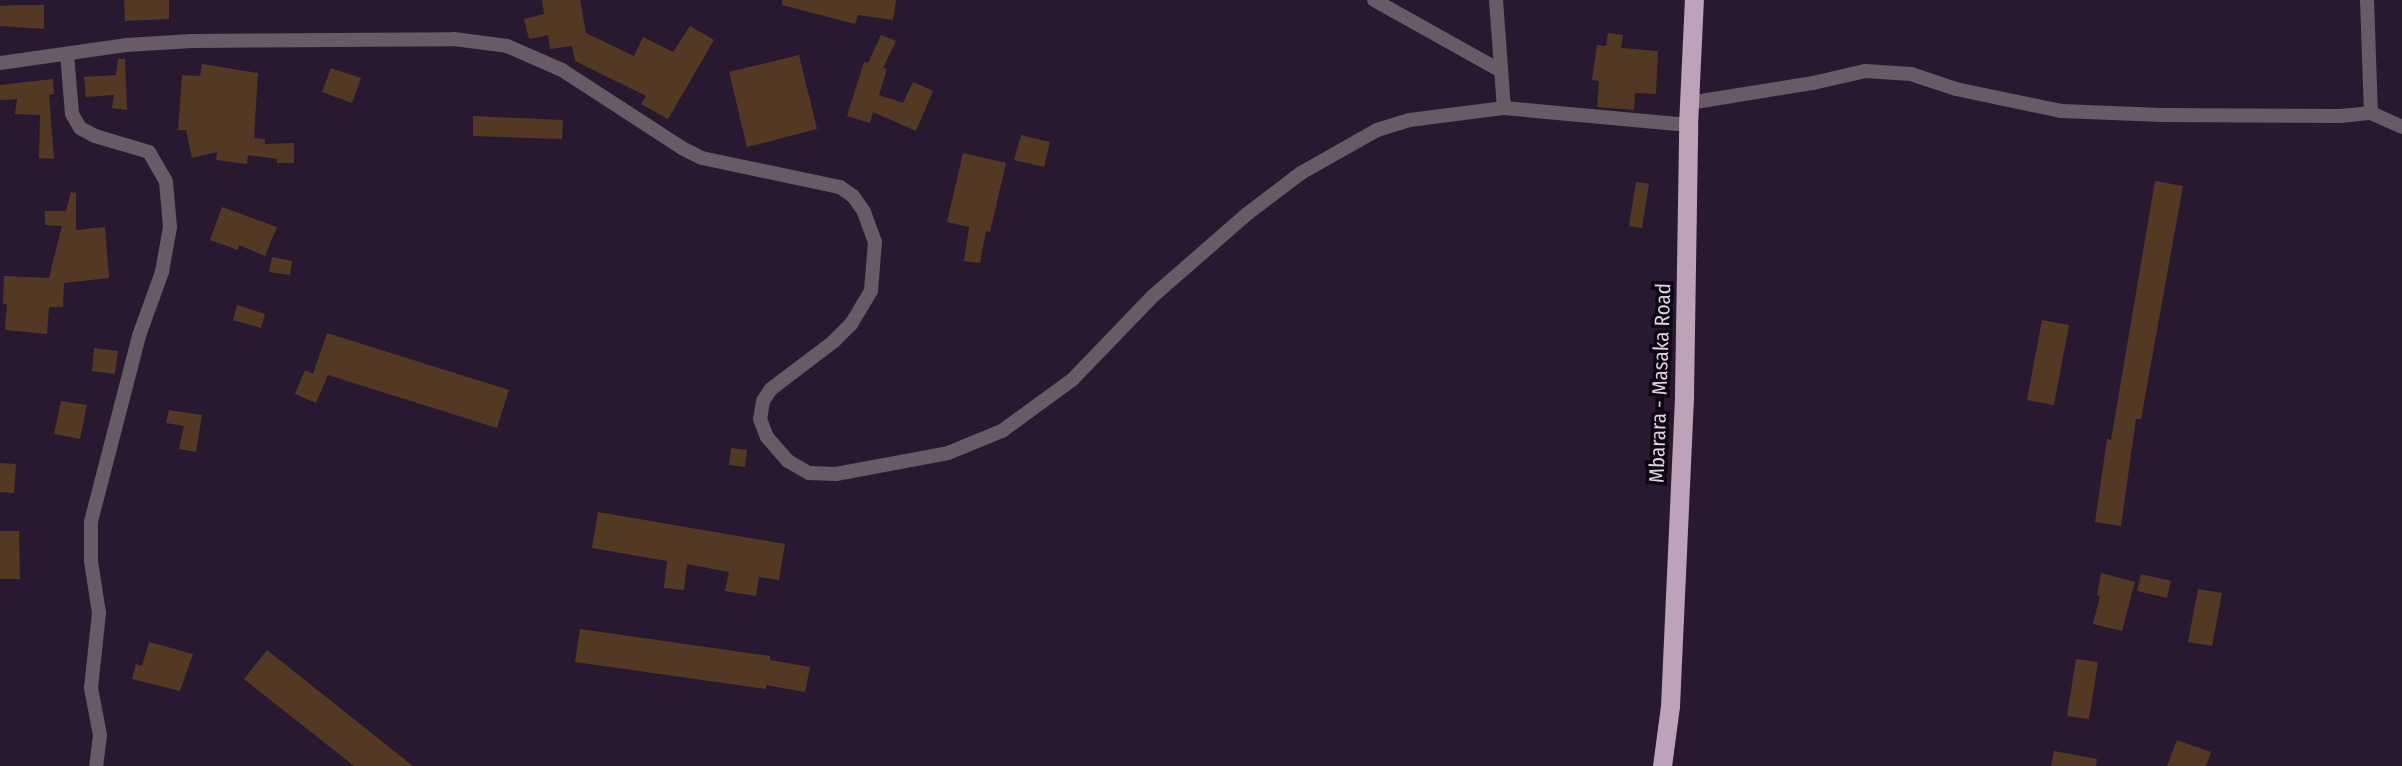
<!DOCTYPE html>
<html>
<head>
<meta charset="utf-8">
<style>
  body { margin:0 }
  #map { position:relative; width:2402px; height:766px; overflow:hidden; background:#281931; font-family:"Fira Sans Condensed",sans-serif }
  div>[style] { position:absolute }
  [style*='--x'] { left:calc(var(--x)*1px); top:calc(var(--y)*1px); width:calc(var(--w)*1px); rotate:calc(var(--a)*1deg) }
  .building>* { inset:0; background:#533923 }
  .minor>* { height:14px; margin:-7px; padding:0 7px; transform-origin:7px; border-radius:7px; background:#685b65 }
  .trunk>* { height:19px; margin:-9.5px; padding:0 9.5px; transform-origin:9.5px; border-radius:9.5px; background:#bea2b9 }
  span { translate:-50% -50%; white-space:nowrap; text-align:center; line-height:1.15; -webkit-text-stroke:7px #0d0711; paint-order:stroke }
  .street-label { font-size:21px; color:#ddd3e3 }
</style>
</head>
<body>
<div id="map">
  <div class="building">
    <div style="clip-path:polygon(124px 0,169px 0,169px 19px,125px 21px)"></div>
    <div style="clip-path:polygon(542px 0,580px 0,586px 33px,634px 56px,643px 37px,673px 52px,690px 26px,714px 40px,668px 119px,641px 104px,646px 96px,575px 61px,572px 46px,550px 49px,548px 35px,529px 39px,524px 19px,544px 14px)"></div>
    <div style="clip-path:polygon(782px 0,896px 0,893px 20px,858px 15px,855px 24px,782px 5px)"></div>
    <div style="clip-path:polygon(15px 5px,44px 5px,44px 29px,0 26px,0 6px)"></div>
    <div style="clip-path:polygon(1608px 33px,1623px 35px,1621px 48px,1658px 51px,1656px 94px,1635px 93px,1634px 110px,1597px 107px,1599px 81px,1592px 80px,1597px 45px,1606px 46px)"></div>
    <div style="clip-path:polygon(881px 35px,896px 41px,883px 68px,887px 69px,879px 95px,903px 103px,913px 82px,933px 91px,916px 131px,873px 112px,870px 123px,847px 116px,864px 62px,868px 63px)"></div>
    <div style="clip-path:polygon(799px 55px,817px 129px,747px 147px,729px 72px)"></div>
    <div style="clip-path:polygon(118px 59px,125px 59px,127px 110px,112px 108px,114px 95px,86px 97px,84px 77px,116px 75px)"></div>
    <div style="clip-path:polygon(202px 64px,258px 73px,254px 138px,265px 139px,265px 144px,294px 143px,294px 163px,277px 163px,277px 159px,248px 155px,247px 164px,216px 160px,217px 152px,192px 158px,186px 130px,178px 130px,182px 75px,200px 76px)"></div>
    <div style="clip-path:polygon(331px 68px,361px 78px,352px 103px,322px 92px)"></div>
    <div style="clip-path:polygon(53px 79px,54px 94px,49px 95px,54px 159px,39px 158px,40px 115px,15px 114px,17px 99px,0 100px,0 85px)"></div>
    <div style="clip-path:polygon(473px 116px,563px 120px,562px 139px,473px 136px)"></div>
    <div style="clip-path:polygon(1021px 135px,1050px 142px,1044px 167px,1014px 160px)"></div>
    <div style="clip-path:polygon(963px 153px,1006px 163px,990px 232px,986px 231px,980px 263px,964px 261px,969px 227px,947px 222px)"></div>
    <div style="clip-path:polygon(2155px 181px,2183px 186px,2141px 419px,2136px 419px,2121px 526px,2095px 522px,2107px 439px,2111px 440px)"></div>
    <div style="clip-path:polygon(1636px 182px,1649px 184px,1642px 228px,1629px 226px)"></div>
    <div style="clip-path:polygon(71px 192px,76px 193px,76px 230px,105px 227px,109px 278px,64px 283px,63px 307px,49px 307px,47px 334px,5px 330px,7px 304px,3px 304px,4px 276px,49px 278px,62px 226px,45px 225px,45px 211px,66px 211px)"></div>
    <div style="clip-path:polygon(222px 207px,277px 227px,265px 256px,239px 245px,238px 250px,210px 240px)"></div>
    <div style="clip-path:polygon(272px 257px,292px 261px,290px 275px,269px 272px)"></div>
    <div style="clip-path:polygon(237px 305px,265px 314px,261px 328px,233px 320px)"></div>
    <div style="clip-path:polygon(2042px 320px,2069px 325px,2054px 405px,2027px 400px)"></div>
    <div style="clip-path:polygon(327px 333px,509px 390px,497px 428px,328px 375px,316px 403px,295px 394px,305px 370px,313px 374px)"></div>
    <div style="clip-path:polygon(94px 348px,118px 351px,115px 374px,92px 371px)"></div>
    <div style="clip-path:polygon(61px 401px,87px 405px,80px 439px,54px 434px)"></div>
    <div style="clip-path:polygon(169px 410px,202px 415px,196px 452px,179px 449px,184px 426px,166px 423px)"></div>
    <div style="clip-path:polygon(731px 448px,747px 450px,745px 467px,729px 465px)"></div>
    <div style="clip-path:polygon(0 463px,16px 464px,14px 493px,0 492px)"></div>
    <div style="clip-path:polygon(598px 512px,785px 544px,779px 580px,759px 577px,756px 596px,725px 591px,729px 572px,687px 564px,684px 590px,664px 588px,667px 561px,592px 548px)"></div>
    <div style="clip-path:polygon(0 531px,19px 531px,20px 579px,0 579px)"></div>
    <div style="clip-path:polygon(2101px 573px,2135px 582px,2122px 631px,2093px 624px,2100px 596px,2097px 595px)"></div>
    <div style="clip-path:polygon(2141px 574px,2171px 581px,2167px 598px,2137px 591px)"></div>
    <div style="clip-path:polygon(2198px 589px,2222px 593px,2212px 646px,2188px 642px)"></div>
    <div style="clip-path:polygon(580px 629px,770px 656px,770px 660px,810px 667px,805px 692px,766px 685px,766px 689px,575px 662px)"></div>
    <div style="clip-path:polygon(149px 642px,193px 654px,180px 691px,132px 679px,136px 664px,142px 666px)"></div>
    <div style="clip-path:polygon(267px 650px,413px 766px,354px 766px,244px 679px)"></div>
    <div style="clip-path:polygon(2076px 659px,2098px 662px,2089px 719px,2067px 716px)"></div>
    <div style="clip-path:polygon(2177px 740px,2211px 752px,2206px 766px,2167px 766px)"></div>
    <div style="clip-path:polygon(2054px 751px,2097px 759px,2096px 766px,2051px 766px)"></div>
  </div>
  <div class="minor">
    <div style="--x:1374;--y:0;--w:145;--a:29.2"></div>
    <div style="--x:1496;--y:0;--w:108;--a:85.8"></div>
    <div style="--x:2367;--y:0;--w:113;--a:88"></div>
    <div style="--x:67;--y:54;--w:60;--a:85.2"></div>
    <div style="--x:72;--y:114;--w:16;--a:60"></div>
    <div style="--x:80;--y:128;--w:17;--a:28"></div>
    <div style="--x:95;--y:136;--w:56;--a:16.5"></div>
    <div style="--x:149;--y:152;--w:34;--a:60"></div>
    <div style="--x:166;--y:182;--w:45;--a:84.9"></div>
    <div style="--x:170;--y:227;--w:46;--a:100.1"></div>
    <div style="--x:162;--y:272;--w:68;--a:109.8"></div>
    <div style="--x:139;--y:336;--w:192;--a:104.5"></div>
    <div style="--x:91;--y:522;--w:39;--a:90"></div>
    <div style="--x:91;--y:561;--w:53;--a:81.3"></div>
    <div style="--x:99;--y:613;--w:75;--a:96.1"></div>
    <div style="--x:91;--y:688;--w:48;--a:79.2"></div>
    <div style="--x:100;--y:735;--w:31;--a:97"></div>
    <div style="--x:0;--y:63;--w:127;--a:-8.1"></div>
    <div style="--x:126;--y:45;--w:66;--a:-3.5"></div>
    <div style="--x:192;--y:41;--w:262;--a:-0.4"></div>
    <div style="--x:454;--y:39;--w:53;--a:7.5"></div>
    <div style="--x:507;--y:46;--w:60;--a:23.6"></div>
    <div style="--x:562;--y:70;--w:143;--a:33"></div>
    <div style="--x:682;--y:148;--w:22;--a:27"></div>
    <div style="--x:702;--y:158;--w:141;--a:11.9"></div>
    <div style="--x:840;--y:187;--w:16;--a:35"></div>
    <div style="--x:853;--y:196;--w:19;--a:55"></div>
    <div style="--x:864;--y:212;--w:32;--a:70"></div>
    <div style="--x:875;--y:242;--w:49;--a:94.7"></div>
    <div style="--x:871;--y:291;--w:39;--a:121"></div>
    <div style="--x:851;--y:324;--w:25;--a:135"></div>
    <div style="--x:833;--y:342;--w:78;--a:142.8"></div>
    <div style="--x:771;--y:389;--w:14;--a:124"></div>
    <div style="--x:763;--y:401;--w:18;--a:99"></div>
    <div style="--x:760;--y:419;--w:19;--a:69"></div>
    <div style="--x:767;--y:437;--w:32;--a:49"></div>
    <div style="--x:788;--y:461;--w:24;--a:30"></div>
    <div style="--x:809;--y:473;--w:27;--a:2"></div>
    <div style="--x:836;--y:474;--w:114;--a:-10.6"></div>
    <div style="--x:948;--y:453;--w:58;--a:-22.2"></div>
    <div style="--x:1002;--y:431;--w:88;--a:-36.2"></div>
    <div style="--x:1073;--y:379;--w:115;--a:-46.1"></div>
    <div style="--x:1153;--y:296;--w:125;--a:-41.1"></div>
    <div style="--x:1247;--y:214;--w:68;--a:-37.2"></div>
    <div style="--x:1301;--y:173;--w:87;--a:-29.5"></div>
    <div style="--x:1377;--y:130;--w:34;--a:-17"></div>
    <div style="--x:1410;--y:120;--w:95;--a:-7.3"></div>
    <div style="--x:1504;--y:108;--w:185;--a:5.3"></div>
    <div style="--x:1689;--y:103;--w:126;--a:-9.2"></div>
    <div style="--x:1813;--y:83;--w:53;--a:-13"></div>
    <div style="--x:1865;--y:71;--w:46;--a:3.7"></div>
    <div style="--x:1911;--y:74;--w:47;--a:18.4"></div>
    <div style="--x:1956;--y:89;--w:107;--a:11.8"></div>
    <div style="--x:2061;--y:111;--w:101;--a:2.3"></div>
    <div style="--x:2162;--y:115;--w:179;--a:0.3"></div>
    <div style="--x:2341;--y:116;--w:30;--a:-6"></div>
    <div style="--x:2371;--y:113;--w:34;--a:24"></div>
  </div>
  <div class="trunk">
    <div style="--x:1662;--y:766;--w:61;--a:-82.4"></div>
    <div style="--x:1670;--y:706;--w:312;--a:-87.4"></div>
    <div style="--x:1684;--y:394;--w:269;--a:-89.1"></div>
    <div style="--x:1688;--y:125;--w:125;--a:-87.3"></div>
  </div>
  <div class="street-label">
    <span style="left:1660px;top:383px;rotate:-88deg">Mbarara - Masaka Road</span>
  </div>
</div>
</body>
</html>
